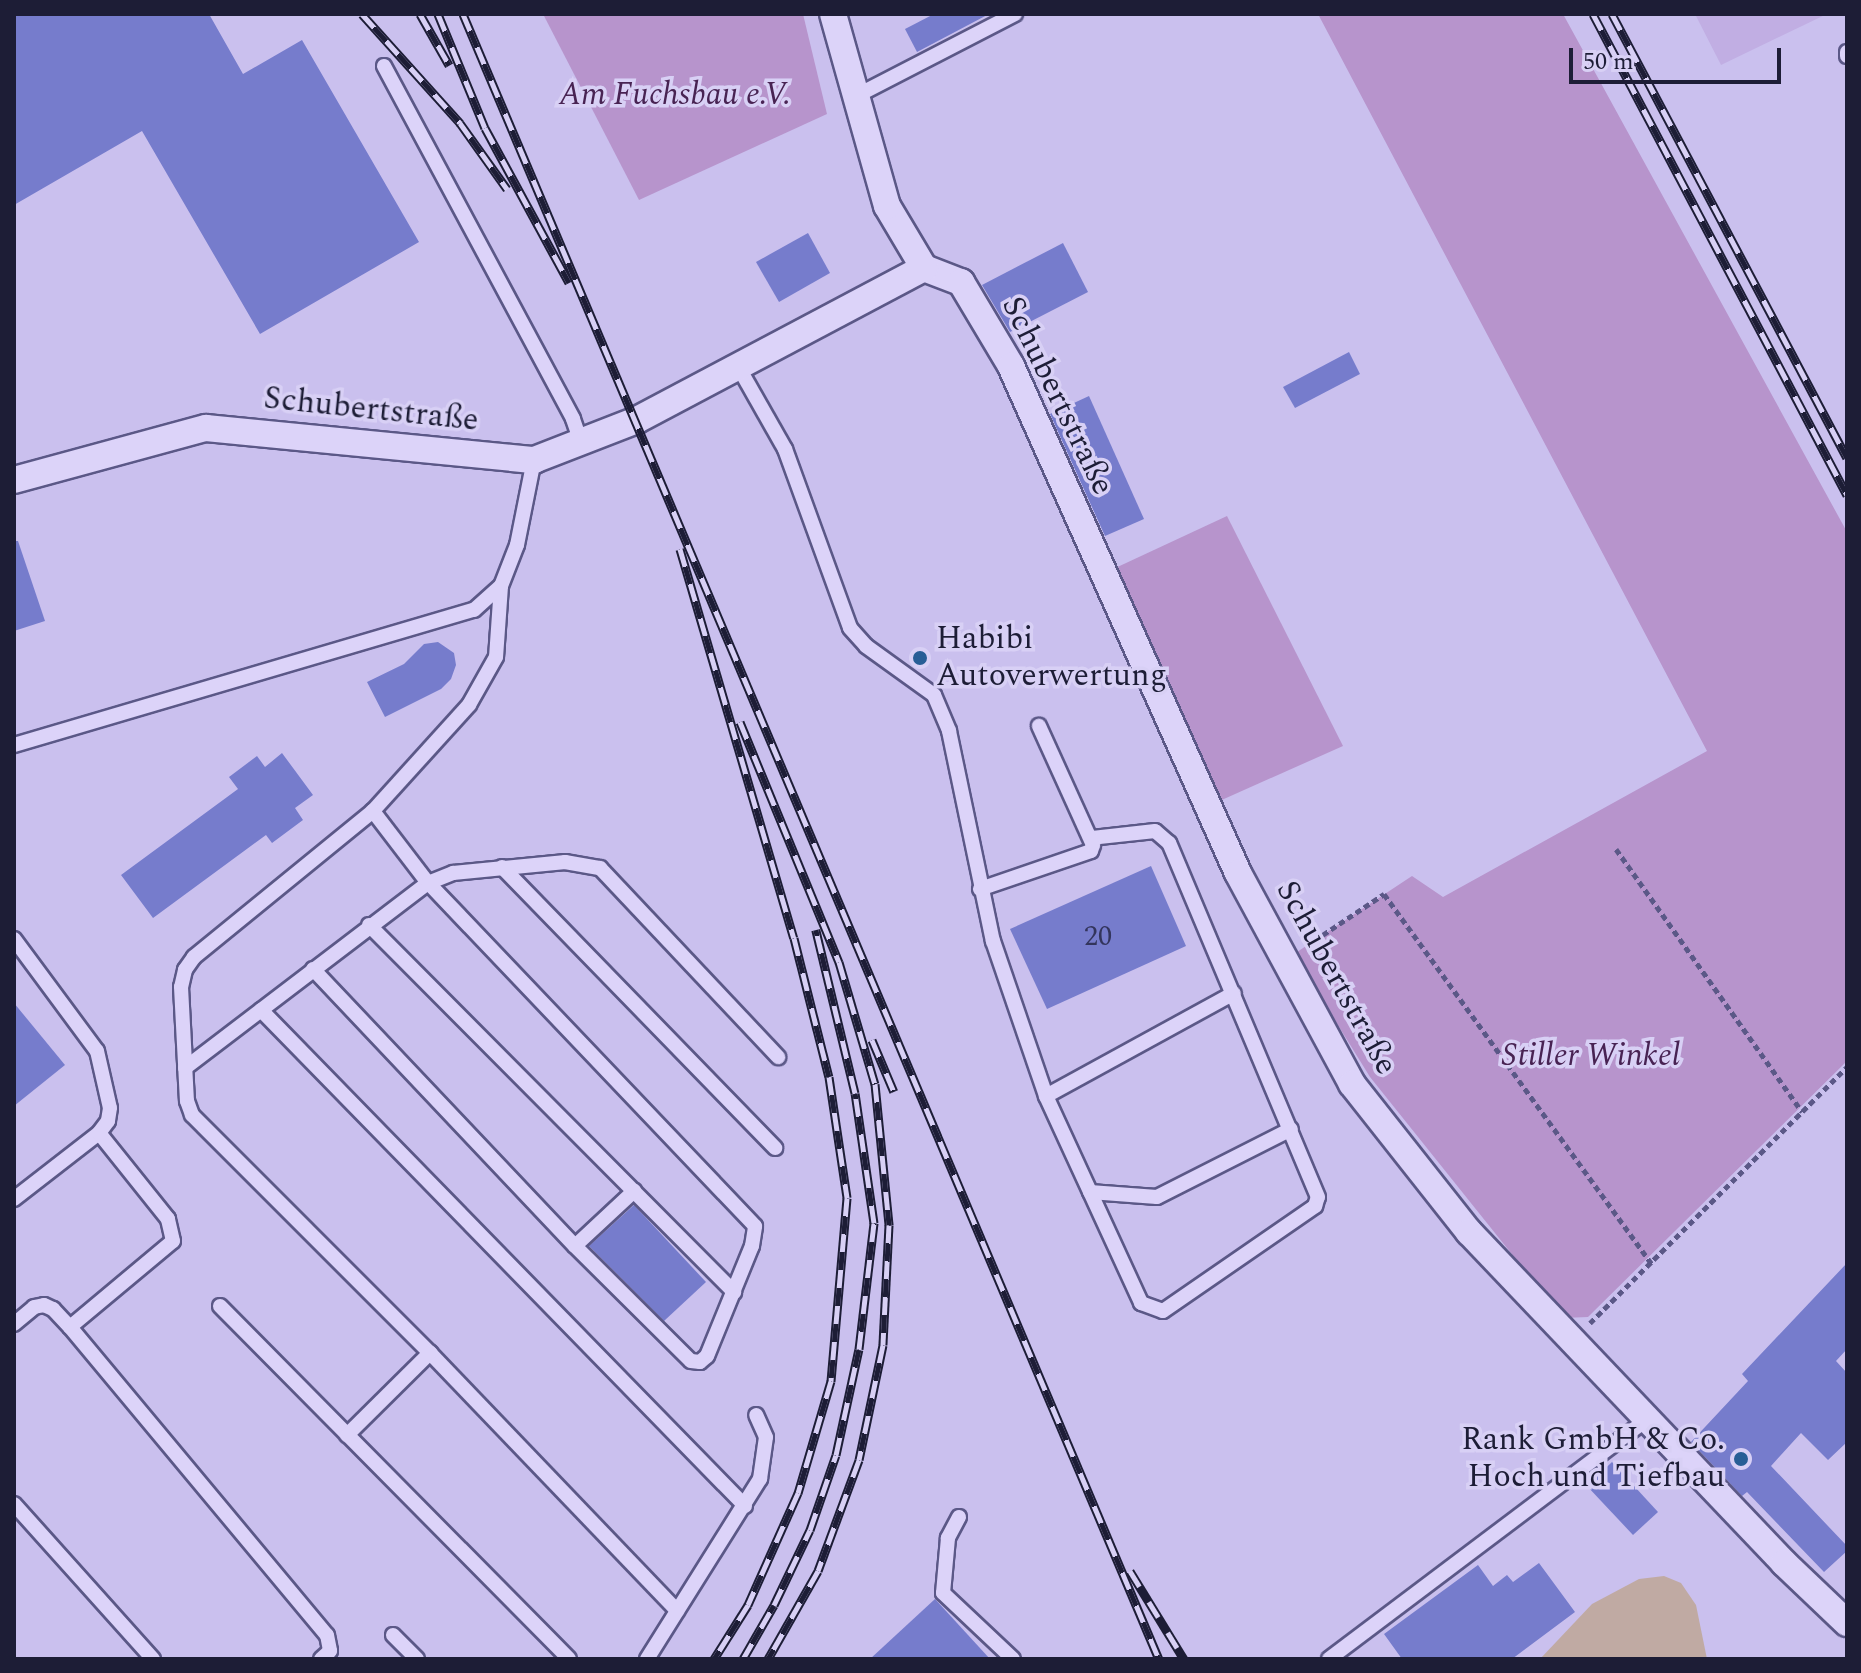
<!DOCTYPE html>
<html>
<head>
<meta charset="utf-8">
<style>
  body { margin:0 }
  #map { position:relative; width:1861px; height:1673px; overflow:hidden; background:#cac0ee; font-family:Spectral,serif }
  div>[style] { position:absolute }
  [style*='--x'] { left:calc(var(--x)*1px); top:calc(var(--y)*1px); width:calc(var(--w)*1px); rotate:calc(var(--a)*1deg) }
  .farmland>* { inset:0; background:#c1aee3 }
  .green>* { inset:0; background:#b794cc }
  .water>* { inset:0; background:#c0aaa3 }
  .building>* { inset:0; background:#767ccc }
  .path>* { height:5px; margin-top:-2.5px; transform-origin:0; background:repeating-linear-gradient(90deg,#5b5887 0 6px,transparent 0 10px) }
  .roads { filter:drop-shadow(2px 0 #5b5887) drop-shadow(-2px 0 #5b5887) drop-shadow(0 2px #5b5887) drop-shadow(0 -2px #5b5887) }
  .lane>* { height:14px; margin:-7px; padding:0 7px; transform-origin:7px; border-radius:7px; background:#dcd3f9 }
  .street>* { height:26px; margin:-13px; padding:0 13px; transform-origin:13px; border-radius:13px; background:#dcd3f9 }
  .rail>* { height:9px; margin-top:-4.5px; transform-origin:0; background:repeating-linear-gradient(90deg,#d8d0f5 0 18px,#1d1d36 0 36px); box-sizing:border-box; border-block:2px solid #1d1d36 }
  .dots>* { width:22px; height:22px; translate:-50% -50%; box-sizing:border-box; border:4px solid #d8d0f5; border-radius:50% }
  span { translate:-50% -50%; white-space:nowrap; text-align:center; line-height:1.15; -webkit-text-stroke:7px #d8d0f5; paint-order:stroke }
  .number-label { font-size:28px; color:#33355c }
  .number-label span { -webkit-text-stroke-width:0 }
  .park-label { font-size:32px; color:#482353; font-style:italic }
  .street-label { font-size:32px; color:#1d1d36 }
  .poi-label { font-size:32px; color:#1d1d36 }
  .left { translate:0 -50%; text-align:left }
  .right { translate:-100% -50%; text-align:right }
  .frame { position:absolute; inset:0; border:16px solid #1d1d36; pointer-events:none }
  .scale { position:absolute; left:1569px; top:48px; width:212px; height:36px; box-sizing:border-box; border:4px solid #1d1d36; border-top:0; padding-left:10px; font-size:24px; line-height:28px; white-space:nowrap; color:#1d1d36; -webkit-text-stroke:6px #d8d0f5; paint-order:stroke }
</style>
</head>
<body>
<div id="map">
  <div class="farmland">
    <div style="clip-path:polygon(1695px 14px,1827px 14px,1721px 65px)"></div>
  </div>
  <div class="green">
    <div style="clip-path:polygon(543px 14px,803px 14px,827px 114px,639px 200px)"></div>
    <div style="clip-path:polygon(1318px 14px,1563px 14px,1847px 532px,1847px 1061px,1588px 1317px,1563px 1318px,1370px 1077px,1294px 954px,1412px 876px,1443px 897px,1707px 751px)"></div>
    <div style="clip-path:polygon(1227px 516px,1343px 746px,1215px 803px,1111px 570px)"></div>
  </div>
  <div class="water">
    <div style="clip-path:polygon(1664px 1576px,1681px 1583px,1696px 1605px,1707px 1659px,1540px 1659px,1592px 1604px,1639px 1579px)"></div>
  </div>
  <div class="building">
    <div style="clip-path:polygon(14px 14px,209px 14px,243px 74px,302px 40px,419px 242px,260px 334px,142px 131px,14px 205px)"></div>
    <div style="clip-path:polygon(934px 14px,989px 14px,917px 52px,905px 29px)"></div>
    <div style="clip-path:polygon(808px 233px,830px 273px,779px 302px,756px 262px)"></div>
    <div style="clip-path:polygon(1063px 243px,1088px 292px,1010px 332px,982px 285px)"></div>
    <div style="clip-path:polygon(1349px 352px,1360px 374px,1295px 408px,1283px 387px)"></div>
    <div style="clip-path:polygon(1089px 396px,1144px 519px,1105px 536px,1050px 414px)"></div>
    <div style="clip-path:polygon(14px 541px,18px 541px,45px 621px,14px 631px)"></div>
    <div style="clip-path:polygon(438px 642px,454px 653px,456px 665px,451px 679px,441px 689px,385px 717px,367px 682px,404px 664px,424px 644px)"></div>
    <div style="clip-path:polygon(282px 753px,313px 795px,295px 808px,303px 820px,272px 843px,266px 835px,153px 918px,121px 875px,238px 789px,229px 777px,257px 756px,265px 767px)"></div>
    <div style="clip-path:polygon(1151px 866px,1186px 946px,1047px 1009px,1010px 929px)"></div>
    <div style="clip-path:polygon(14px 1003px,65px 1065px,14px 1106px)"></div>
    <div style="clip-path:polygon(634px 1205px,706px 1282px,664px 1321px,589px 1246px)"></div>
    <div style="clip-path:polygon(1847px 1263px,1847px 1349px,1836px 1361px,1847px 1373px,1847px 1442px,1828px 1460px,1801px 1433px,1771px 1466px,1847px 1546px,1847px 1551px,1824px 1572px,1747px 1492px,1742px 1496px,1691px 1442px,1748px 1381px,1742px 1374px)"></div>
    <div style="clip-path:polygon(1612px 1462px,1658px 1512px,1633px 1535px,1587px 1486px)"></div>
    <div style="clip-path:polygon(1539px 1563px,1575px 1612px,1512px 1659px,1402px 1659px,1384px 1634px,1478px 1565px,1493px 1586px,1507px 1575px,1513px 1582px)"></div>
    <div style="clip-path:polygon(935px 1599px,990px 1659px,870px 1659px)"></div>
  </div>
  <div class="path">
    <div style="--x:1616;--y:849;--w:322;--a:54.7"></div>
    <div style="--x:1306;--y:946;--w:94;--a:-33.7"></div>
    <div style="--x:1384;--y:894;--w:457;--a:54.1"></div>
    <div style="--x:1590;--y:1323;--w:363;--a:-44.9"></div>
  </div>
  <div class="roads">
    <div class="lane">
      <div style="--x:1847;--y:52;--w:4;--a:90"></div>
      <div style="--x:384;--y:66;--w:400;--a:61.8"></div>
      <div style="--x:573;--y:419;--w:24;--a:71"></div>
      <div style="--x:856;--y:96;--w:179;--a:-27.3"></div>
      <div style="--x:739;--y:368;--w:93;--a:60.4"></div>
      <div style="--x:785;--y:449;--w:190;--a:70"></div>
      <div style="--x:850;--y:628;--w:24;--a:48"></div>
      <div style="--x:866;--y:646;--w:84;--a:35.8"></div>
      <div style="--x:934;--y:695;--w:39;--a:67"></div>
      <div style="--x:949;--y:731;--w:215;--a:78.2"></div>
      <div style="--x:993;--y:941;--w:164;--a:71.1"></div>
      <div style="--x:1046;--y:1096;--w:228;--a:65.3"></div>
      <div style="--x:1141;--y:1303;--w:23;--a:20"></div>
      <div style="--x:1163;--y:1311;--w:185;--a:-34.6"></div>
      <div style="--x:1315;--y:1206;--w:9;--a:-72"></div>
      <div style="--x:1318;--y:1197;--w:384;--a:-112.8"></div>
      <div style="--x:1169;--y:843;--w:18;--a:-139"></div>
      <div style="--x:1155;--y:831;--w:63;--a:173.7"></div>
      <div style="--x:501;--y:586;--w:71;--a:94"></div>
      <div style="--x:496;--y:657;--w:55;--a:119.4"></div>
      <div style="--x:469;--y:705;--w:143;--a:132.2"></div>
      <div style="--x:373;--y:811;--w:231;--a:140.8"></div>
      <div style="--x:194;--y:957;--w:16;--a:125"></div>
      <div style="--x:185;--y:970;--w:17;--a:103"></div>
      <div style="--x:181;--y:987;--w:114;--a:87"></div>
      <div style="--x:187;--y:1101;--w:15;--a:70"></div>
      <div style="--x:192;--y:1115;--w:337;--a:45"></div>
      <div style="--x:430;--y:1353;--w:357;--a:46.2"></div>
      <div style="--x:14;--y:745;--w:479;--a:-16.4"></div>
      <div style="--x:474;--y:610;--w:36;--a:-42"></div>
      <div style="--x:501;--y:586;--w:44;--a:-68.7"></div>
      <div style="--x:517;--y:545;--w:87;--a:-78.7"></div>
      <div style="--x:502;--y:867;--w:392;--a:45.8"></div>
      <div style="--x:980;--y:889;--w:117;--a:-18.9"></div>
      <div style="--x:1091;--y:851;--w:6;--a:-72"></div>
      <div style="--x:1093;--y:845;--w:131;--a:-114.4"></div>
      <div style="--x:369;--y:925;--w:518;--a:45.16"></div>
      <div style="--x:14;--y:939;--w:139;--a:53.5"></div>
      <div style="--x:97;--y:1051;--w:58;--a:77.2"></div>
      <div style="--x:110;--y:1108;--w:13;--a:99"></div>
      <div style="--x:108;--y:1121;--w:15;--a:127"></div>
      <div style="--x:99;--y:1133;--w:108;--a:142.2"></div>
      <div style="--x:313;--y:969;--w:381;--a:46.6"></div>
      <div style="--x:575;--y:1246;--w:163;--a:44.8"></div>
      <div style="--x:691;--y:1361;--w:9;--a:6"></div>
      <div style="--x:700;--y:1362;--w:9;--a:-41"></div>
      <div style="--x:707;--y:1356;--w:119;--a:-67.8"></div>
      <div style="--x:752;--y:1246;--w:20;--a:-81"></div>
      <div style="--x:755;--y:1226;--w:474;--a:-133.6"></div>
      <div style="--x:428;--y:883;--w:91;--a:-127.4"></div>
      <div style="--x:261;--y:1010;--w:693;--a:45.7"></div>
      <div style="--x:185;--y:1068;--w:305;--a:-37.3"></div>
      <div style="--x:428;--y:883;--w:27;--a:-22"></div>
      <div style="--x:453;--y:873;--w:113;--a:-5.6"></div>
      <div style="--x:565;--y:862;--w:36;--a:10"></div>
      <div style="--x:600;--y:868;--w:260;--a:46.7"></div>
      <div style="--x:1046;--y:1096;--w:214;--a:-28.7"></div>
      <div style="--x:1090;--y:1192;--w:67;--a:4.3"></div>
      <div style="--x:1157;--y:1197;--w:150;--a:-26.9"></div>
      <div style="--x:575;--y:1246;--w:81;--a:-43"></div>
      <div style="--x:220;--y:1306;--w:496;--a:45.3"></div>
      <div style="--x:14;--y:1324;--w:26;--a:-40"></div>
      <div style="--x:34;--y:1307;--w:10;--a:-11"></div>
      <div style="--x:44;--y:1305;--w:10;--a:24"></div>
      <div style="--x:53;--y:1309;--w:25;--a:47"></div>
      <div style="--x:70;--y:1327;--w:401;--a:50.2"></div>
      <div style="--x:327;--y:1635;--w:16;--a:79"></div>
      <div style="--x:330;--y:1651;--w:12;--a:138"></div>
      <div style="--x:70;--y:1327;--w:134;--a:-39.9"></div>
      <div style="--x:173;--y:1241;--w:23;--a:-103"></div>
      <div style="--x:168;--y:1219;--w:110;--a:-128.7"></div>
      <div style="--x:347;--y:1435;--w:117;--a:-44.7"></div>
      <div style="--x:14;--y:1504;--w:208;--a:48.1"></div>
      <div style="--x:959;--y:1517;--w:24;--a:118"></div>
      <div style="--x:948;--y:1538;--w:55;--a:95.2"></div>
      <div style="--x:943;--y:1593;--w:96;--a:43.3"></div>
      <div style="--x:393;--y:1635;--w:34;--a:45"></div>
      <div style="--x:647;--y:1659;--w:213;--a:-57.9"></div>
      <div style="--x:760;--y:1479;--w:42;--a:-81.9"></div>
      <div style="--x:766;--y:1437;--w:24;--a:-114"></div>
      <div style="--x:1329;--y:1659;--w:398;--a:-37"></div>
    </div>
    <div class="street">
      <div style="--x:924;--y:268;--w:40;--a:21"></div>
      <div style="--x:961;--y:282;--w:98;--a:59.2"></div>
      <div style="--x:1011;--y:366;--w:555;--a:65.88"></div>
      <div style="--x:1238;--y:873;--w:240;--a:61.6"></div>
      <div style="--x:1352;--y:1084;--w:189;--a:51.7"></div>
      <div style="--x:1469;--y:1232;--w:457;--a:46.4"></div>
      <div style="--x:1784;--y:1563;--w:87;--a:43.6"></div>
      <div style="--x:14;--y:480;--w:199;--a:-15.2"></div>
      <div style="--x:206;--y:428;--w:330;--a:5.6"></div>
      <div style="--x:534;--y:460;--w:110;--a:-21.2"></div>
      <div style="--x:637;--y:420;--w:325;--a:-27.9"></div>
      <div style="--x:924;--y:268;--w:72;--a:-120.8"></div>
      <div style="--x:887;--y:206;--w:199;--a:-105.7"></div>
    </div>
  </div>
  <div class="rail">
    <div style="--x:362;--y:14;--w:147;--a:48"></div>
    <div style="--x:460;--y:123;--w:81;--a:54.5"></div>
    <div style="--x:420;--y:14;--w:59;--a:60.4"></div>
    <div style="--x:438;--y:14;--w:123;--a:67.6"></div>
    <div style="--x:485;--y:128;--w:176;--a:61.5"></div>
    <div style="--x:463;--y:14;--w:1786;--a:67.07"></div>
    <div style="--x:1593;--y:14;--w:544;--a:62.16"></div>
    <div style="--x:1612;--y:14;--w:502;--a:62.11"></div>
    <div style="--x:680;--y:549;--w:405;--a:73.7"></div>
    <div style="--x:794;--y:938;--w:143;--a:75.9"></div>
    <div style="--x:829;--y:1077;--w:122;--a:81.5"></div>
    <div style="--x:847;--y:1198;--w:184;--a:95"></div>
    <div style="--x:831;--y:1381;--w:117;--a:106.4"></div>
    <div style="--x:798;--y:1493;--w:123;--a:114.1"></div>
    <div style="--x:748;--y:1605;--w:64;--a:122.2"></div>
    <div style="--x:740;--y:722;--w:260;--a:67.6"></div>
    <div style="--x:839;--y:962;--w:127;--a:73.6"></div>
    <div style="--x:875;--y:1084;--w:142;--a:84.3"></div>
    <div style="--x:889;--y:1225;--w:120;--a:92.9"></div>
    <div style="--x:883;--y:1345;--w:117;--a:101.8"></div>
    <div style="--x:859;--y:1460;--w:118;--a:110.3"></div>
    <div style="--x:818;--y:1571;--w:101;--a:119.6"></div>
    <div style="--x:872;--y:1040;--w:56;--a:67.1"></div>
    <div style="--x:1130;--y:1571;--w:103;--a:58.5"></div>
    <div style="--x:743;--y:1659;--w:62;--a:-60.1"></div>
    <div style="--x:774;--y:1605;--w:83;--a:-64.4"></div>
    <div style="--x:810;--y:1530;--w:79;--a:-70.9"></div>
    <div style="--x:836;--y:1455;--w:108;--a:-77.8"></div>
    <div style="--x:859;--y:1349;--w:127;--a:-83.2"></div>
    <div style="--x:874;--y:1223;--w:131;--a:-98.3"></div>
    <div style="--x:855;--y:1093;--w:168;--a:-103.5"></div>
  </div>
  <div class="dots">
    <div style="left:920px;top:658px;background:#285e96"></div>
    <div style="left:1741px;top:1459px;background:#285e96"></div>
  </div>
  <div class="number-label">
    <span style="left:1098px;top:937px">20</span>
  </div>
  <div class="park-label">
    <span style="left:675px;top:95px">Am Fuchsbau e.V.</span>
    <span style="left:1591px;top:1056px">Stiller Winkel</span>
  </div>
  <div class="street-label">
    <span style="left:1057px;top:396px;rotate:64deg">Schubertstraße</span>
    <span style="left:371px;top:410px;rotate:6deg">Schubertstraße</span>
    <span style="left:1336px;top:978px;rotate:61deg">Schubertstraße</span>
  </div>
  <div class="poi-label">
    <span class="left" style="left:936px;top:658px">Habibi<br>Autoverwertung</span>
    <span class="right" style="left:1725px;top:1459px">Rank GmbH &amp; Co.<br>Hoch und Tiefbau</span>
  </div>
  <div class="frame"></div>
  <div class="scale">50 m</div>
</div>
</body>
</html>
